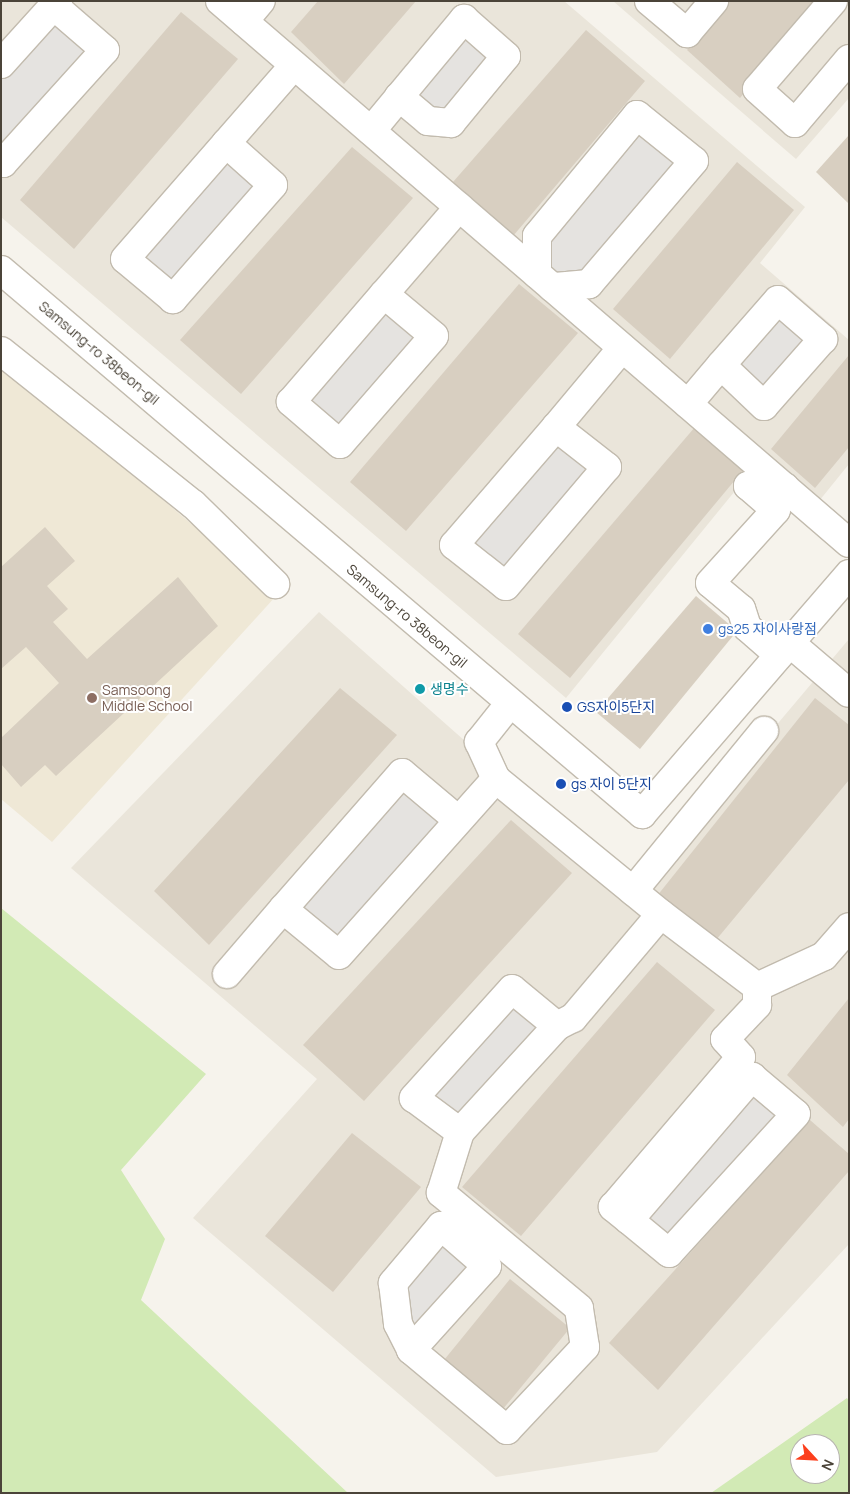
<!DOCTYPE html>
<html>
<head>
<meta charset="utf-8">
<style>
  body { margin:0 }
  #map { position:relative; width:850px; height:1494px; overflow:hidden; background:#f6f3ec; font-family:Manrope,"Noto Sans KR",sans-serif }
  div>[style] { position:absolute }
  [style*='--x'] { left:calc(var(--x)*1px); top:calc(var(--y)*1px); width:calc(var(--w)*1px); rotate:calc(var(--a)*1deg) }
  .residential>* { inset:0; background:#eae5da }
  .education>* { inset:0; background:#efe8d6 }
  .green>* { inset:0; background:#d2eab5 }
  .parking>* { inset:0; background:#e5e3e0 }
  .building>* { inset:0; background:#d8cfc1 }
  .roads { filter:drop-shadow(1px 0 #c2bbae) drop-shadow(-1px 0 #c2bbae) drop-shadow(0 1px #c2bbae) drop-shadow(0 -1px #c2bbae) }
  .minor>* { height:28px; margin:-14px; padding:0 14px; transform-origin:14px; border-radius:14px; background:#fff }
  .dots>* { width:14px; height:14px; translate:-50% -50%; box-sizing:border-box; border:2px solid #fff; border-radius:50% }
  span { translate:-50% -50%; white-space:nowrap; text-align:center; line-height:1.15; -webkit-text-stroke:4px #fff; paint-order:stroke }
  .street-label { font-size:14px; color:#4b4439 }
  .shop-label { font-size:14px; color:#366cbe }
  .left { translate:0 -50%; text-align:left }
  .culture-label { font-size:14px; color:#0d838f }
  .education-label { font-size:14px; color:#785e54 }
  .transit-label { font-size:14px; color:#164399 }
  .frame { position:absolute; inset:0; border:2px solid #4b4439; pointer-events:none }
  .north { position:absolute; left:790px; top:1434px; width:50px; height:50px; box-sizing:border-box; background:#fff; border:1px solid #b7b4b0; border-radius:50%; rotate:115deg; font-size:14px; font-weight:700; line-height:20px; text-align:center; color:#4b4439 }
  .north::after { content:''; display:block; margin:auto; width:18px; height:22px; background:#fc3f1d; clip-path:polygon(50% 0,100% 100%,50% 72%,0 100%) }
</style>
</head>
<body>
<div id="map">
  <div class="residential">
    <div style="clip-path:polygon(1px 1px,564px 1px,805px 207px,760px 263px,849px 340px,849px 464px,811px 511px,757px 464px,566px 698px,1px 217px)"></div>
    <div style="clip-path:polygon(613px 1px,849px 1px,849px 98px,796px 159px)"></div>
    <div style="clip-path:polygon(319px 612px,636px 892px,849px 639px,849px 1244px,657px 1452px,496px 1477px,193px 1218px,317px 1079px,71px 868px)"></div>
  </div>
  <div class="education">
    <div style="clip-path:polygon(1px 362px,276px 596px,52px 842px,1px 799px)"></div>
  </div>
  <div class="green">
    <div style="clip-path:polygon(1px 908px,206px 1074px,121px 1170px,165px 1239px,141px 1300px,348px 1493px,1px 1493px)"></div>
    <div style="clip-path:polygon(evenodd,847px 1398px,849px 1401px,849px 1493px,711px 1493px,847px 1398px,800px 1444px,830px 1444px,830px 1474px,800px 1474px,800px 1444px)"></div>
  </div>
  <div class="parking">
    <div style="clip-path:polygon(54px 16px,93px 52px,1px 148px,1px 76px)"></div>
    <div style="clip-path:polygon(468px 23px,498px 57px,447px 116px,412px 95px)"></div>
    <div style="clip-path:polygon(638px 120px,688px 162px,585px 279px,552px 283px,537px 237px)"></div>
    <div style="clip-path:polygon(227px 151px,263px 185px,172px 291px,134px 257px)"></div>
    <div style="clip-path:polygon(386px 303px,428px 337px,338px 436px,299px 401px)"></div>
    <div style="clip-path:polygon(779px 305px,818px 339px,764px 399px,726px 364px)"></div>
    <div style="clip-path:polygon(557px 436px,599px 469px,505px 578px,463px 543px)"></div>
    <div style="clip-path:polygon(402px 773px,458px 820px,339px 955px,283px 909px)"></div>
    <div style="clip-path:polygon(512px 989px,557px 1026px,460px 1132px,414px 1098px)"></div>
    <div style="clip-path:polygon(752px 1077px,796px 1114px,669px 1253px,629px 1220px)"></div>
    <div style="clip-path:polygon(441px 1226px,487px 1266px,411px 1350px,393px 1283px)"></div>
  </div>
  <div class="building">
    <div style="clip-path:polygon(318px 1px,416px 1px,344px 84px,291px 32px)"></div>
    <div style="clip-path:polygon(728px 1px,822px 1px,740px 98px,687px 50px)"></div>
    <div style="clip-path:polygon(181px 12px,238px 59px,74px 249px,20px 200px)"></div>
    <div style="clip-path:polygon(586px 30px,645px 81px,513px 236px,453px 182px)"></div>
    <div style="clip-path:polygon(849px 135px,849px 204px,816px 172px)"></div>
    <div style="clip-path:polygon(352px 147px,413px 198px,241px 394px,180px 340px)"></div>
    <div style="clip-path:polygon(737px 162px,794px 210px,670px 359px,613px 309px)"></div>
    <div style="clip-path:polygon(519px 284px,578px 333px,406px 531px,350px 482px)"></div>
    <div style="clip-path:polygon(849px 355px,849px 447px,815px 488px,771px 449px)"></div>
    <div style="clip-path:polygon(695px 427px,745px 468px,570px 678px,518px 634px)"></div>
    <div style="clip-path:polygon(45px 527px,75px 561px,47px 586px,68px 609px,53px 622px,87px 659px,178px 577px,218px 626px,56px 776px,45px 765px,21px 787px,1px 764px,1px 738px,59px 683px,26px 647px,1px 669px,1px 567px)"></div>
    <div style="clip-path:polygon(696px 596px,737px 631px,640px 749px,596px 712px)"></div>
    <div style="clip-path:polygon(340px 688px,397px 735px,209px 945px,154px 891px)"></div>
    <div style="clip-path:polygon(815px 698px,849px 725px,849px 780px,716px 940px,657px 896px)"></div>
    <div style="clip-path:polygon(511px 820px,572px 873px,364px 1101px,303px 1045px)"></div>
    <div style="clip-path:polygon(657px 962px,715px 1010px,521px 1236px,462px 1187px)"></div>
    <div style="clip-path:polygon(849px 998px,849px 1119px,843px 1127px,787px 1075px)"></div>
    <div style="clip-path:polygon(810px 1120px,849px 1154px,849px 1171px,658px 1390px,609px 1343px)"></div>
    <div style="clip-path:polygon(352px 1133px,421px 1187px,333px 1292px,265px 1236px)"></div>
    <div style="clip-path:polygon(510px 1279px,570px 1328px,498px 1415px,440px 1365px)"></div>
  </div>
  <div class="roads">
    <div class="minor">
      <div style="--x:220;--y:1;--w:830;--a:40.75"></div>
      <div style="--x:649;--y:1;--w:50;--a:40.1"></div>
      <div style="--x:687;--y:33;--w:42;--a:-49.8"></div>
      <div style="--x:833;--y:1;--w:116;--a:130.8"></div>
      <div style="--x:757;--y:89;--w:51;--a:41.8"></div>
      <div style="--x:795;--y:123;--w:84;--a:-49.8"></div>
      <div style="--x:237;--y:6;--w:17;--a:65"></div>
      <div style="--x:244;--y:21;--w:26;--a:-50"></div>
      <div style="--x:1;--y:64;--w:85;--a:-47.9"></div>
      <div style="--x:371;--y:131;--w:44;--a:-50.5"></div>
      <div style="--x:399;--y:97;--w:102;--a:-50.2"></div>
      <div style="--x:464;--y:19;--w:56;--a:41.4"></div>
      <div style="--x:506;--y:56;--w:87;--a:129.4"></div>
      <div style="--x:451;--y:123;--w:23;--a:-175"></div>
      <div style="--x:428;--y:121;--w:38;--a:-140"></div>
      <div style="--x:226;--y:143;--w:63;--a:41.8"></div>
      <div style="--x:273;--y:185;--w:152;--a:131.3"></div>
      <div style="--x:173;--y:299;--w:62;--a:-140.2"></div>
      <div style="--x:125;--y:259;--w:257;--a:-48.9"></div>
      <div style="--x:1;--y:161;--w:3;--a:45"></div>
      <div style="--x:3;--y:163;--w:152;--a:-47.9"></div>
      <div style="--x:105;--y:50;--w:67;--a:-139.2"></div>
      <div style="--x:1;--y:270;--w:841;--a:40.32"></div>
      <div style="--x:642;--y:814;--w:317;--a:-49.2"></div>
      <div style="--x:537;--y:274;--w:38;--a:-90"></div>
      <div style="--x:537;--y:236;--w:157;--a:-50.4"></div>
      <div style="--x:637;--y:115;--w:73;--a:38.9"></div>
      <div style="--x:694;--y:161;--w:162;--a:130.5"></div>
      <div style="--x:589;--y:284;--w:37;--a:175"></div>
      <div style="--x:384;--y:294;--w:65;--a:40"></div>
      <div style="--x:434;--y:336;--w:143;--a:131"></div>
      <div style="--x:340;--y:444;--w:65;--a:-139.4"></div>
      <div style="--x:291;--y:402;--w:143;--a:-49.3"></div>
      <div style="--x:384;--y:294;--w:115;--a:-49.2"></div>
      <div style="--x:1;--y:351;--w:246;--a:38.6"></div>
      <div style="--x:193;--y:504;--w:115;--a:44.3"></div>
      <div style="--x:688;--y:404;--w:51;--a:-49.8"></div>
      <div style="--x:721;--y:365;--w:86;--a:-48.8"></div>
      <div style="--x:778;--y:300;--w:60;--a:40.9"></div>
      <div style="--x:823;--y:339;--w:89;--a:131.4"></div>
      <div style="--x:764;--y:406;--w:59;--a:-136.4"></div>
      <div style="--x:556;--y:427;--w:156;--a:130.8"></div>
      <div style="--x:454;--y:545;--w:66;--a:38.3"></div>
      <div style="--x:506;--y:586;--w:156;--a:-49.7"></div>
      <div style="--x:607;--y:467;--w:65;--a:-141.9"></div>
      <div style="--x:556;--y:427;--w:103;--a:-50.1"></div>
      <div style="--x:790;--y:643;--w:77;--a:40.3"></div>
      <div style="--x:779;--y:655;--w:43;--a:-138.8"></div>
      <div style="--x:747;--y:627;--w:19;--a:-108"></div>
      <div style="--x:741;--y:609;--w:40;--a:-140"></div>
      <div style="--x:710;--y:583;--w:98;--a:-47.9"></div>
      <div style="--x:776;--y:510;--w:37;--a:-139"></div>
      <div style="--x:748;--y:486;--w:37;--a:2"></div>
      <div style="--x:496;--y:779;--w:213;--a:39.3"></div>
      <div style="--x:661;--y:914;--w:121;--a:37.2"></div>
      <div style="--x:757;--y:987;--w:74;--a:-24.8"></div>
      <div style="--x:824;--y:956;--w:38;--a:-49"></div>
      <div style="--x:458;--y:820;--w:73;--a:-140"></div>
      <div style="--x:402;--y:773;--w:181;--a:131.2"></div>
      <div style="--x:283;--y:909;--w:72;--a:39.4"></div>
      <div style="--x:339;--y:955;--w:236;--a:-48.3"></div>
      <div style="--x:496;--y:779;--w:41;--a:-114.7"></div>
      <div style="--x:479;--y:742;--w:50;--a:-51.5"></div>
      <div style="--x:633;--y:891;--w:207;--a:-50.7"></div>
      <div style="--x:227;--y:974;--w:86;--a:-49.3"></div>
      <div style="--x:557;--y:1026;--w:58;--a:-140.6"></div>
      <div style="--x:512;--y:989;--w:147;--a:132"></div>
      <div style="--x:414;--y:1098;--w:57;--a:36.5"></div>
      <div style="--x:460;--y:1132;--w:144;--a:-47.5"></div>
      <div style="--x:557;--y:1026;--w:18;--a:-27"></div>
      <div style="--x:573;--y:1018;--w:136;--a:-49.8"></div>
      <div style="--x:629;--y:1220;--w:189;--a:-49.3"></div>
      <div style="--x:752;--y:1077;--w:57;--a:40.1"></div>
      <div style="--x:796;--y:1114;--w:188;--a:132.4"></div>
      <div style="--x:669;--y:1253;--w:52;--a:-140.5"></div>
      <div style="--x:629;--y:1220;--w:21;--a:-141"></div>
      <div style="--x:613;--y:1207;--w:197;--a:-49.5"></div>
      <div style="--x:741;--y:1057;--w:24;--a:-132"></div>
      <div style="--x:725;--y:1039;--w:47;--a:-46.7"></div>
      <div style="--x:757;--y:1005;--w:18;--a:-90"></div>
      <div style="--x:411;--y:1350;--w:113;--a:-47.9"></div>
      <div style="--x:487;--y:1266;--w:61;--a:-139"></div>
      <div style="--x:441;--y:1226;--w:75;--a:130.1"></div>
      <div style="--x:393;--y:1283;--w:41;--a:83"></div>
      <div style="--x:398;--y:1324;--w:29;--a:63"></div>
      <div style="--x:411;--y:1350;--w:125;--a:39.8"></div>
      <div style="--x:507;--y:1430;--w:114;--a:-46.8"></div>
      <div style="--x:585;--y:1347;--w:39;--a:-99"></div>
      <div style="--x:579;--y:1308;--w:180;--a:-140.2"></div>
      <div style="--x:441;--y:1193;--w:64;--a:-72.7"></div>
    </div>
  </div>
  <div class="dots">
    <div style="left:708px;top:629px;background:#3f7fe0"></div>
    <div style="left:420px;top:689px;background:#0f9aa8"></div>
    <div style="left:92px;top:698px;background:#8d6e63"></div>
    <div style="left:567px;top:707px;background:#1a4fb4"></div>
    <div style="left:561px;top:784px;background:#1a4fb4"></div>
  </div>
  <div class="street-label">
    <span style="left:99px;top:353px;rotate:40deg">Samsung-ro 38beon-gil</span>
    <span style="left:407px;top:616px;rotate:40deg">Samsung-ro 38beon-gil</span>
  </div>
  <div class="shop-label">
    <span class="left" style="left:718px;top:629px">gs25 자이사랑점</span>
  </div>
  <div class="culture-label">
    <span class="left" style="left:430px;top:689px">생명수</span>
  </div>
  <div class="education-label">
    <span class="left" style="left:102px;top:698px">Samsoong<br>Middle School</span>
  </div>
  <div class="transit-label">
    <span class="left" style="left:577px;top:707px">GS자이5단지</span>
    <span class="left" style="left:571px;top:784px">gs 자이 5단지</span>
  </div>
  <div class="frame"></div>
  <div class="north">N</div>
</div>
</body>
</html>
